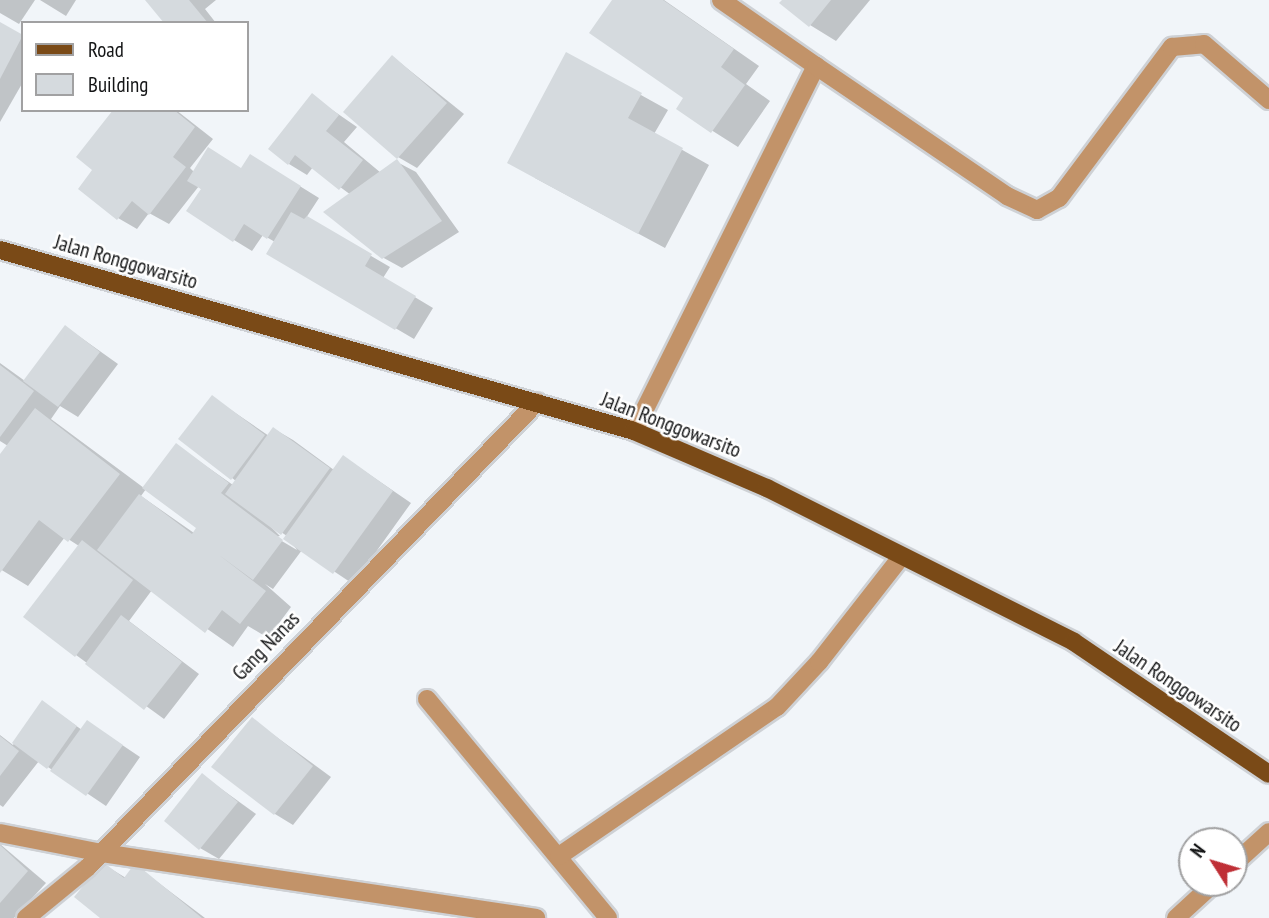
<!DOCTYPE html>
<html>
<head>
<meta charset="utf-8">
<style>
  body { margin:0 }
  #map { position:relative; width:1269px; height:918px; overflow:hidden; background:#f1f5f9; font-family:"PT Sans Narrow",sans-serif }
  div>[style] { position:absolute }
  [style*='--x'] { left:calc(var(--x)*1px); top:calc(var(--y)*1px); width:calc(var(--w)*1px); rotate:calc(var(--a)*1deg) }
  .shadow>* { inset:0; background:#0003 }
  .building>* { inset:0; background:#d5dade }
  .roads { filter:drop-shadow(2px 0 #ced1d5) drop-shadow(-2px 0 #ced1d5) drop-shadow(0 2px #ced1d5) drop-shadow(0 -2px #ced1d5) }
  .street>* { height:18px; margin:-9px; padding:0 9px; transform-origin:9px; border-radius:9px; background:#c29369 }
  .primary>* { height:18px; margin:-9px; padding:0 9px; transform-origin:9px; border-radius:9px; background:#7a4a17 }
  span { translate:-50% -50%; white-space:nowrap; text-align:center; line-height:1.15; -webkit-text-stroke:5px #fff; paint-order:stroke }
  .street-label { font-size:21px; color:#141516 }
  .legend { position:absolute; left:21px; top:21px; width:228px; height:91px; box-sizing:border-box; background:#fff; border:2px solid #a1a1a2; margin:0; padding:9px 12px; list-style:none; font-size:21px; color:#141516 }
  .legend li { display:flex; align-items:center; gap:14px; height:35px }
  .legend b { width:35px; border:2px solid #a1a1a2 }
  .north { position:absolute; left:1178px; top:827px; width:70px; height:70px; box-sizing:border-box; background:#fff; border:2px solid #a1a1a2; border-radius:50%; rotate:307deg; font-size:19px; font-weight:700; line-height:28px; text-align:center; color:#141516 }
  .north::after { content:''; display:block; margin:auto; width:24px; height:32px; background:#bf2f36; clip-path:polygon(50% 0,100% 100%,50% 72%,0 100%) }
</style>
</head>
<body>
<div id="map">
  <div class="shadow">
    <div style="clip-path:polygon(0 0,35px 0,19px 24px,0 13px)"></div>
    <div style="clip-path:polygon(40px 0,76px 0,66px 16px)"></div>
    <div style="clip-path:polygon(147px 0,216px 0,205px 9px,216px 23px,166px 23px)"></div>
    <div style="clip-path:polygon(614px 0,664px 0,759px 66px,746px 84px,770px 101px,738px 147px,678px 109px,686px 97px)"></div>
    <div style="clip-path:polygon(784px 0,870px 0,836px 41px,810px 25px)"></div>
    <div style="clip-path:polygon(0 24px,23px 37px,23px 82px,0 122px)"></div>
    <div style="clip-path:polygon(567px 54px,668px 110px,654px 134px,709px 165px,665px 248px,535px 178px)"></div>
    <div style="clip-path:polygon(393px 57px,464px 114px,417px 168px,398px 157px)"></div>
    <div style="clip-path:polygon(312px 96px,357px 127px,344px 142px,381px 173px,397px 162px,416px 172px,459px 232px,402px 268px,382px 257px,351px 195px,313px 167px,307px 175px,289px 164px)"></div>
    <div style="clip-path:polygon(115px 110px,176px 110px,213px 139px,190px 168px,194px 172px,269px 167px,319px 198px,306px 218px,390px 267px,383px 278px,433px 308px,414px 339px,269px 254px,275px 242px,263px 235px,252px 251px,234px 240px,199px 186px,169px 224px,149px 213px,137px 229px,118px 218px,94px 170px)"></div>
    <div style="clip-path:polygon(evenodd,66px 327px,118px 364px,78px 417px,60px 406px,51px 419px,144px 488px,176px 445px,233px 485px,236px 481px,181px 439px,212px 397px,269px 436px,274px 429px,293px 440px,334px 470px,344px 457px,411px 503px,353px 584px,302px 550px,273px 589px,265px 584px,291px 607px,268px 638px,248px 626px,233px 647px,152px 590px,129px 621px,199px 674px,164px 719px,76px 655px,79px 546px,65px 537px,28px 586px,0 569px,0 457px,8px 446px,0 441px,0 363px,25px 381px,66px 327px,146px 489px,198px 528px,194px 533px,141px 496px,146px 489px,66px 327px,266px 522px,287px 536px,297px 550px,275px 537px,280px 536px,266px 522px)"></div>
    <div style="clip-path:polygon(43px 702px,82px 730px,88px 722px,140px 757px,106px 806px,39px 761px,3px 807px,0 805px,0 735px,13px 745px)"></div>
    <div style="clip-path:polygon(252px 719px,331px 777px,293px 825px,275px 814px)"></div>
    <div style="clip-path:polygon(202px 775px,256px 814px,219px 859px,200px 848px)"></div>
    <div style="clip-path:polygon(0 844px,46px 883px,14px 918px,0 918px)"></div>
    <div style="clip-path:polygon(103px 864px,126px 878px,135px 865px,205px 918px,103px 918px)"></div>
  </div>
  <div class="building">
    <div style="clip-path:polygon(145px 0,189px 0,208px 23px,164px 23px)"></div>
    <div style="clip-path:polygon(612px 0,663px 0,734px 49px,721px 67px,745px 85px,711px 133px,676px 109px,683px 98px,589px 33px)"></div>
    <div style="clip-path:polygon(782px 0,831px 0,809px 27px,779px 3px)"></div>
    <div style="clip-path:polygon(0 22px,23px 35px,0 79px)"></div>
    <div style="clip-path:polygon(566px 52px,642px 93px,628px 118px,683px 148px,638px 234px,507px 163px)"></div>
    <div style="clip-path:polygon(392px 55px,447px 103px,397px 159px,343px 112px)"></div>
    <div style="clip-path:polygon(312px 93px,339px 115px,326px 131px,363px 160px,339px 190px,295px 155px,288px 165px,268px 149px)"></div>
    <div style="clip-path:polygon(113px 110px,174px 110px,195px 127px,173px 157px,186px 167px,149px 215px,132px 201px,117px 220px,78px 189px,92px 170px,76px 157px)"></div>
    <div style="clip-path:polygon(208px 147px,241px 168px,250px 154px,301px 186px,267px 239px,244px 224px,233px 242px,186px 211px,201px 189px,187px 181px)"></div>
    <div style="clip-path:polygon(397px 159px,442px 221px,382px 259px,323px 212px)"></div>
    <div style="clip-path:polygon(291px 212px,304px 219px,307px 216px,372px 254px,365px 266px,416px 296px,395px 330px,266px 254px)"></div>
    <div style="clip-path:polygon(65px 325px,100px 352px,58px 407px,23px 381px)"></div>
    <div style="clip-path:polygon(0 365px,34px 391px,0 437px)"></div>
    <div style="clip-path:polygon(212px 395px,265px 435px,231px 480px,178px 439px)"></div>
    <div style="clip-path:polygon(35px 408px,120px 474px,68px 542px,39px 520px,0 573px,0 454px)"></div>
    <div style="clip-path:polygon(273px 427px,330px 468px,281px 535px,225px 494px)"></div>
    <div style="clip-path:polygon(176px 443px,229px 483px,221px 493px,283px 540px,253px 580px,219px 555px,266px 591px,240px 624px,222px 610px,205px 633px,97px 550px,139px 494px,192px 534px,196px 528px,142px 488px)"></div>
    <div style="clip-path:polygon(343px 455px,393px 491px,333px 574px,283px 539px)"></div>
    <div style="clip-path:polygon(82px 540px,133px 580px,75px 657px,23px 617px)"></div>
    <div style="clip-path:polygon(121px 615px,182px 662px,144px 710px,85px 664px)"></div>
    <div style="clip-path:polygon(42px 700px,77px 726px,47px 769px,12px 743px)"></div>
    <div style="clip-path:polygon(252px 717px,313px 766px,274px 815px,211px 767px)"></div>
    <div style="clip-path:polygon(87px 720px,123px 745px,86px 796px,50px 771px)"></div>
    <div style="clip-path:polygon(0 736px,19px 751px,0 776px)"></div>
    <div style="clip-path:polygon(202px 773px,238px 802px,199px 850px,164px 821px)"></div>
    <div style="clip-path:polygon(0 845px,28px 871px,0 903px)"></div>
    <div style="clip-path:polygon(103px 862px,124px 878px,135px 863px,202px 918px,100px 918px,74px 897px)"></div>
  </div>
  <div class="roads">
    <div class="street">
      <div style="--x:721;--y:0;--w:116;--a:34.8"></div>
      <div style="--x:634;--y:431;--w:408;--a:-63.5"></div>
      <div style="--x:816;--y:66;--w:231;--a:34.2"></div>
      <div style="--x:1007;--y:196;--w:33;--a:25"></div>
      <div style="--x:1037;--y:210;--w:25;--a:-29"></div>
      <div style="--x:1059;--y:198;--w:189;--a:-53.2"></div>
      <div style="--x:1172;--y:47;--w:32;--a:-5"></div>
      <div style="--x:1204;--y:44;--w:86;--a:40.7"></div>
      <div style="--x:427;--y:699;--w:284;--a:50.4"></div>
      <div style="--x:0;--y:833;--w:104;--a:11.1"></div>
      <div style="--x:102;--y:853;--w:439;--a:8.5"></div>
      <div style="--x:559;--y:856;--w:264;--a:-34.4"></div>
      <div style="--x:777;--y:707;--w:62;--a:-47"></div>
      <div style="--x:819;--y:662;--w:133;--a:-52"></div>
      <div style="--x:1234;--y:864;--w:47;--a:-42.4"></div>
      <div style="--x:26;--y:918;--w:80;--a:-39.4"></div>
      <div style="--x:88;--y:867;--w:646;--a:-46"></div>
      <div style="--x:1176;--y:918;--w:52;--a:-42.6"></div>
    </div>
    <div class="primary">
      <div style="--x:0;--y:250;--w:659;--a:15.93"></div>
      <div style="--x:634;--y:431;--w:145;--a:23.2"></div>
      <div style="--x:767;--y:488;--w:343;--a:26.6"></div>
      <div style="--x:1074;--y:642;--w:235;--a:34.1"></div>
    </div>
  </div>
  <div class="street-label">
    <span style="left:126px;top:262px;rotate:16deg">Jalan Ronggowarsito</span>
    <span style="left:671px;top:425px;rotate:21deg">Jalan Ronggowarsito</span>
    <span style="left:266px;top:646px;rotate:-46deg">Gang Nanas</span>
    <span style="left:1178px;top:686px;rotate:34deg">Jalan Ronggowarsito</span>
  </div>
  <ul class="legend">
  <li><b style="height:9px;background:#7a4a17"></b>Road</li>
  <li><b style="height:19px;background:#d5dade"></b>Building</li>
  </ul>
  <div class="north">N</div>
</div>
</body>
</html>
